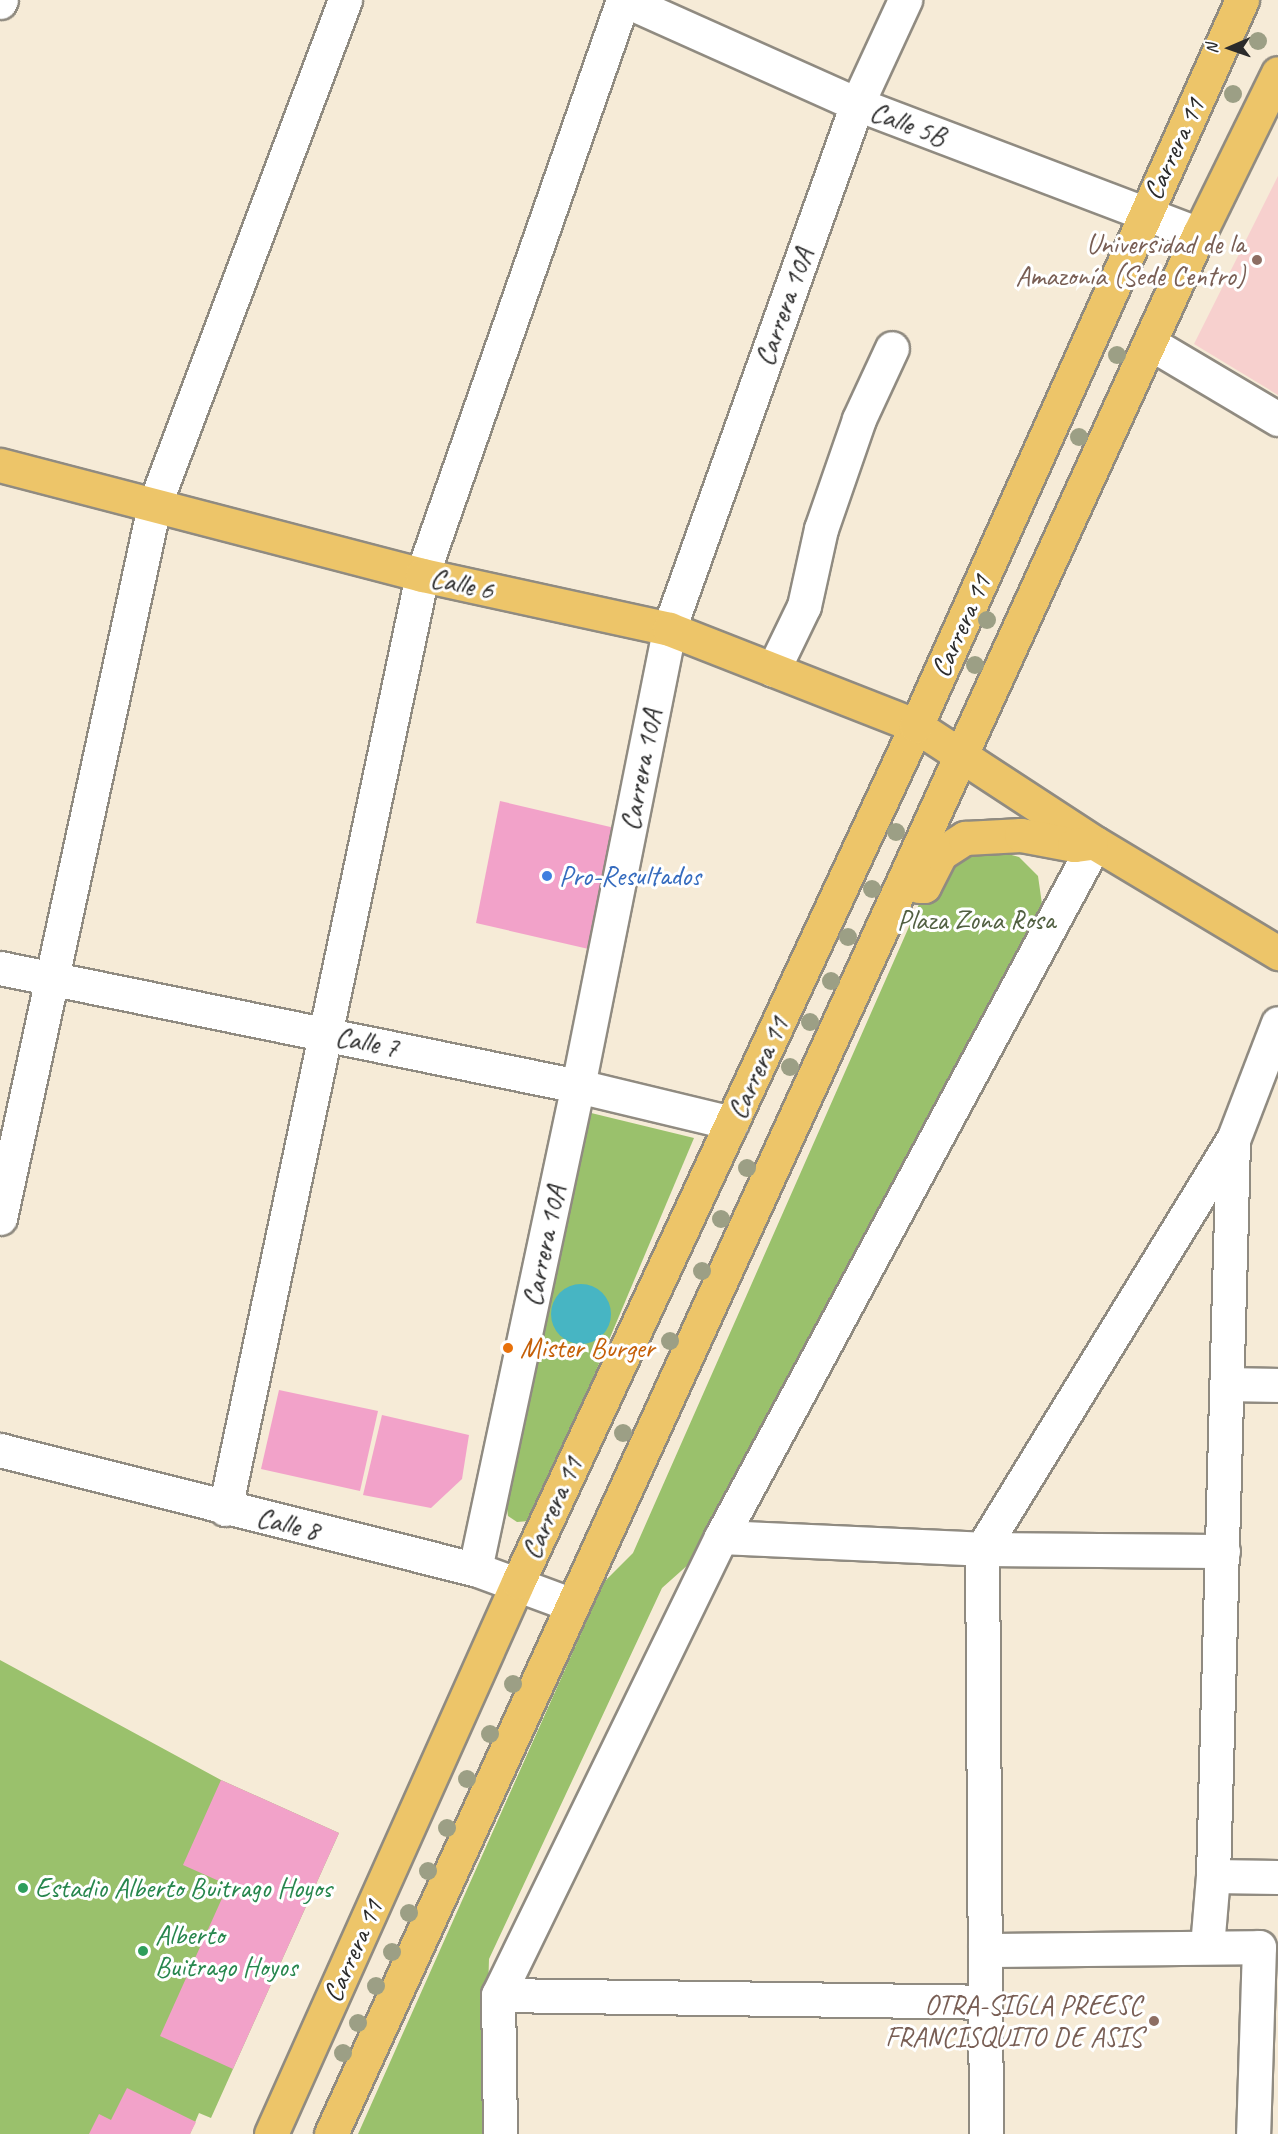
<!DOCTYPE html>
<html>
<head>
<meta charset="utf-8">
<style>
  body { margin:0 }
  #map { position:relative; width:1278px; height:2134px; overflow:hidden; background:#f6ebd7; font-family:Caveat,sans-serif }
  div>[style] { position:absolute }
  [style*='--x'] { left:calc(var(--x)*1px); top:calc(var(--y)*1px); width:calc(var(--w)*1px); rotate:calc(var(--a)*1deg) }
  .built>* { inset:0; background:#f7d0ce }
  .green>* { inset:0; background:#9ac16c }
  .water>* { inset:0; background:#47b5c3 }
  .round { border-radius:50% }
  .building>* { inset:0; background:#f2a2c9 }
  .roads { filter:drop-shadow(2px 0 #908b81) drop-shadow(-2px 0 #908b81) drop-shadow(0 2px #908b81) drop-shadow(0 -2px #908b81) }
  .minor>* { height:33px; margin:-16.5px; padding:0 16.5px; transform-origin:16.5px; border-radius:16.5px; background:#fff }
  .major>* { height:33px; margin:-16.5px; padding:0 16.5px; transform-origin:16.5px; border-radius:16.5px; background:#edc569 }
  .trees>* { width:18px; height:18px; margin:-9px; border-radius:50%; background:#9c9f85 }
  .dots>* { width:16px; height:16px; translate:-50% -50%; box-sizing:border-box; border:3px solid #fff; border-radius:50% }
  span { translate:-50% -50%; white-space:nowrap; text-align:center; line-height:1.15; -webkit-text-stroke:6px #fff; paint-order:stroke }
  .street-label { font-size:28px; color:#2b2b2b }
  .education-label { font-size:28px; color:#785e54 }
  .right { translate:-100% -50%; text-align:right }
  .shop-label { font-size:28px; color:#366cbe }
  .left { translate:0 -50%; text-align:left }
  .park-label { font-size:28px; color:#526042 }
  .food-label { font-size:28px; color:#c56008 }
  .leisure-label { font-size:28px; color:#27864d }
  .north { position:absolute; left:1200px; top:18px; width:60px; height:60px; -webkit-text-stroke:4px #fff; paint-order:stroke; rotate:268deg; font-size:16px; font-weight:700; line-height:24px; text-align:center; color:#2b2b2b }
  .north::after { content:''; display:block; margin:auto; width:21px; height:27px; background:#2b2b2b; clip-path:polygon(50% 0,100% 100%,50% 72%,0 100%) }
</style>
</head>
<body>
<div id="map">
  <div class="built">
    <div style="clip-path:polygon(1278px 176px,1278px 395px,1194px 344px)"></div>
  </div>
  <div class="green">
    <div style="clip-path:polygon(990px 849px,1019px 857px,1038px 876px,1043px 911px,699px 1555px,662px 1588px,489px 1959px,484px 2134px,358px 2134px,604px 1582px,633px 1553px,934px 870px,962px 853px)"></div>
    <div style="clip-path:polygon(587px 1112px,694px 1138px,537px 1511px,529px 1521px,517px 1522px,508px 1516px,506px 1501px)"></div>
    <div style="clip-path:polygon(0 1660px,221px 1780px,339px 1833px,211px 2118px,199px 2113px,190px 2134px,0 2134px)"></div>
  </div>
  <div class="water">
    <div class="round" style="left:551px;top:1284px;width:60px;height:60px"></div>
  </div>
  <div class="building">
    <div style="clip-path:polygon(500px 801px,619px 829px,593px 950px,476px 923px)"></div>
    <div style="clip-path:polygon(279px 1390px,378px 1411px,360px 1491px,261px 1469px)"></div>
    <div style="clip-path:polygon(382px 1415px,469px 1435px,462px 1479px,431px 1508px,363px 1495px)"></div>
    <div style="clip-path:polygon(221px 1780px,339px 1833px,233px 2069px,160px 2036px,228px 1885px,183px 1865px)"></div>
    <div style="clip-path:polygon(127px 2088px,196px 2122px,190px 2134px,89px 2134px,99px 2114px,111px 2120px)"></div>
  </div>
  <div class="roads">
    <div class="minor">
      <div style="--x:624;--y:0;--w:255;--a:24.1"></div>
      <div style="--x:857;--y:104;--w:366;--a:20.8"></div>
      <div style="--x:0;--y:2;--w:2;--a:-63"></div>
      <div style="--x:1150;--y:343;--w:149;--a:30.7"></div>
      <div style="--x:773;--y:670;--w:71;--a:-64.2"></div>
      <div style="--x:804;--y:606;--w:79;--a:-77.6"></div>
      <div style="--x:821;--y:529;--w:116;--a:-70.9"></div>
      <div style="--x:859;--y:419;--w:78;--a:-65.1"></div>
      <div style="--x:0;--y:968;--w:590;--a:11.54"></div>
      <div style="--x:578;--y:1086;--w:158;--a:13.5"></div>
      <div style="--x:0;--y:1218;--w:728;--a:-77.8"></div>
      <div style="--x:154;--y:506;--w:541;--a:-69.32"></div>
      <div style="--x:1228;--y:1384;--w:50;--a:1.1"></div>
      <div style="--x:0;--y:1450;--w:490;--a:14.1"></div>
      <div style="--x:475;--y:1569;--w:104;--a:20.2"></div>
      <div style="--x:225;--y:1509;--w:955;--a:-78.09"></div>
      <div style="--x:422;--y:575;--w:609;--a:-70.73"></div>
      <div style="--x:721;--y:1537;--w:261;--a:2.6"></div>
      <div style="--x:982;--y:1549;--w:241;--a:0.5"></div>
      <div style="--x:475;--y:1569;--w:494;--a:-78"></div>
      <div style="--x:578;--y:1086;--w:466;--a:-78.7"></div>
      <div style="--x:669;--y:629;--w:558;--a:-70.3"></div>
      <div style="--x:857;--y:104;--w:115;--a:-65.2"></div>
      <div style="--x:1213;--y:1876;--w:65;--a:0.9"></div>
      <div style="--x:1207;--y:1947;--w:71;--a:-85.2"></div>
      <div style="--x:1213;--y:1876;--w:734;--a:-88.44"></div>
      <div style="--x:985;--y:1950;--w:274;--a:-0.6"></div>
      <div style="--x:1259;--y:1947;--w:187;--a:91.8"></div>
      <div style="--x:498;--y:1995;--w:487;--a:0.8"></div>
      <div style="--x:500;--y:2134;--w:139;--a:-90.8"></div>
      <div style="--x:498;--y:1995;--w:509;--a:-64.04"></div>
      <div style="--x:721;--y:1537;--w:788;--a:-61.68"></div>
      <div style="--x:986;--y:2134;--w:585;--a:-90.39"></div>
      <div style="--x:982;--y:1549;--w:480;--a:-58.5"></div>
      <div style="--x:1233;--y:1140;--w:125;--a:-69"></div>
    </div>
    <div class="major">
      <div style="--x:0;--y:465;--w:436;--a:14.6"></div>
      <div style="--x:422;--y:575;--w:253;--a:12.3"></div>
      <div style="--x:669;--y:629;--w:265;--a:21.4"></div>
      <div style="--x:916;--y:726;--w:214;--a:33.2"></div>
      <div style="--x:1095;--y:843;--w:214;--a:31"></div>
      <div style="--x:919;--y:886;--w:5;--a:0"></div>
      <div style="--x:924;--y:886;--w:36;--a:-63"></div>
      <div style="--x:940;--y:854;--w:30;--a:-33"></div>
      <div style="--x:965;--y:838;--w:56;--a:-3.1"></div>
      <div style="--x:1021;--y:835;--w:54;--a:10.7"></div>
      <div style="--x:1074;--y:845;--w:17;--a:-7"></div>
      <div style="--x:271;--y:2134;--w:605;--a:-65.89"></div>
      <div style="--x:518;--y:1582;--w:944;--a:-65.06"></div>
      <div style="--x:916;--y:726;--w:796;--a:-65.82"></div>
      <div style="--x:331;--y:2134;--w:2089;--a:-65.45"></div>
      <div style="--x:1199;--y:234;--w:179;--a:-63.9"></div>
    </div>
  </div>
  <div class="trees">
    <div style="left:1258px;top:41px"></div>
    <div style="left:1233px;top:94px"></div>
    <div style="left:1117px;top:355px"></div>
    <div style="left:1079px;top:437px"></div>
    <div style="left:987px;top:620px"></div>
    <div style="left:975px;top:665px"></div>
    <div style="left:896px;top:832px"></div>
    <div style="left:872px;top:889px"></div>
    <div style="left:848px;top:937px"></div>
    <div style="left:831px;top:981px"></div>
    <div style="left:810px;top:1022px"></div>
    <div style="left:790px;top:1067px"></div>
    <div style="left:747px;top:1168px"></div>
    <div style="left:721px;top:1219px"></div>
    <div style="left:702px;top:1271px"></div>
    <div style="left:670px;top:1341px"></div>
    <div style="left:623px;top:1433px"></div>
    <div style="left:513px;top:1684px"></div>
    <div style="left:490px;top:1734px"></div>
    <div style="left:467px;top:1779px"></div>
    <div style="left:447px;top:1828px"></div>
    <div style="left:428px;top:1871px"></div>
    <div style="left:409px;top:1913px"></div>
    <div style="left:392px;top:1952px"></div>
    <div style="left:376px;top:1986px"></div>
    <div style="left:358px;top:2023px"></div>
    <div style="left:343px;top:2053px"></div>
  </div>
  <div class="dots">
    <div style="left:1257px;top:260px;background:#8d6e63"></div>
    <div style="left:547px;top:876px;background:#3f7fe0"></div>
    <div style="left:508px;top:1348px;background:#e8710a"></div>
    <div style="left:23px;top:1888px;background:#2e9e5b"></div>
    <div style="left:143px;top:1951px;background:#2e9e5b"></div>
    <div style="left:1154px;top:2021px;background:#8d6e63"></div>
  </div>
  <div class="street-label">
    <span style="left:908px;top:124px;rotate:21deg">Calle 5B</span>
    <span style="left:1174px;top:149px;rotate:-65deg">Carrera 11</span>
    <span style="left:784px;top:307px;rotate:-70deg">Carrera 10A</span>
    <span style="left:462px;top:584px;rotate:13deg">Calle 6</span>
    <span style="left:961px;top:626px;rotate:-66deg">Carrera 11</span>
    <span style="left:641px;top:770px;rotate:-79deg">Carrera 10A</span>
    <span style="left:367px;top:1042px;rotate:11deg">Calle 7</span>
    <span style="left:758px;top:1068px;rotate:-65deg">Carrera 11</span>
    <span style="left:544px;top:1246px;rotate:-78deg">Carrera 10A</span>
    <span style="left:552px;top:1508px;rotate:-65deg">Carrera 11</span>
    <span style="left:288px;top:1524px;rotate:14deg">Calle 8</span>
    <span style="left:353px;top:1951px;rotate:-66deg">Carrera 11</span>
  </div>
  <div class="education-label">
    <span class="right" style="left:1245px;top:260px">Universidad de la<br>Amazonía (Sede Centro)</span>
    <span class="right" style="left:1142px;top:2021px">OTRA-SIGLA PREESC<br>FRANCISQUITO DE ASIS</span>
  </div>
  <div class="shop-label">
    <span class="left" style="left:559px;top:876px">Pro-Resultados</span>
  </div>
  <div class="park-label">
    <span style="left:976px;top:920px">Plaza Zona Rosa</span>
  </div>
  <div class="food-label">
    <span class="left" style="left:520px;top:1348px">Mister Burger</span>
  </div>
  <div class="leisure-label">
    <span class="left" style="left:35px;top:1888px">Estadio Alberto Buitrago Hoyos</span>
    <span class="left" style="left:155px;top:1951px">Alberto<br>Buitrago Hoyos</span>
  </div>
  <div class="north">N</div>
</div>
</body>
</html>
